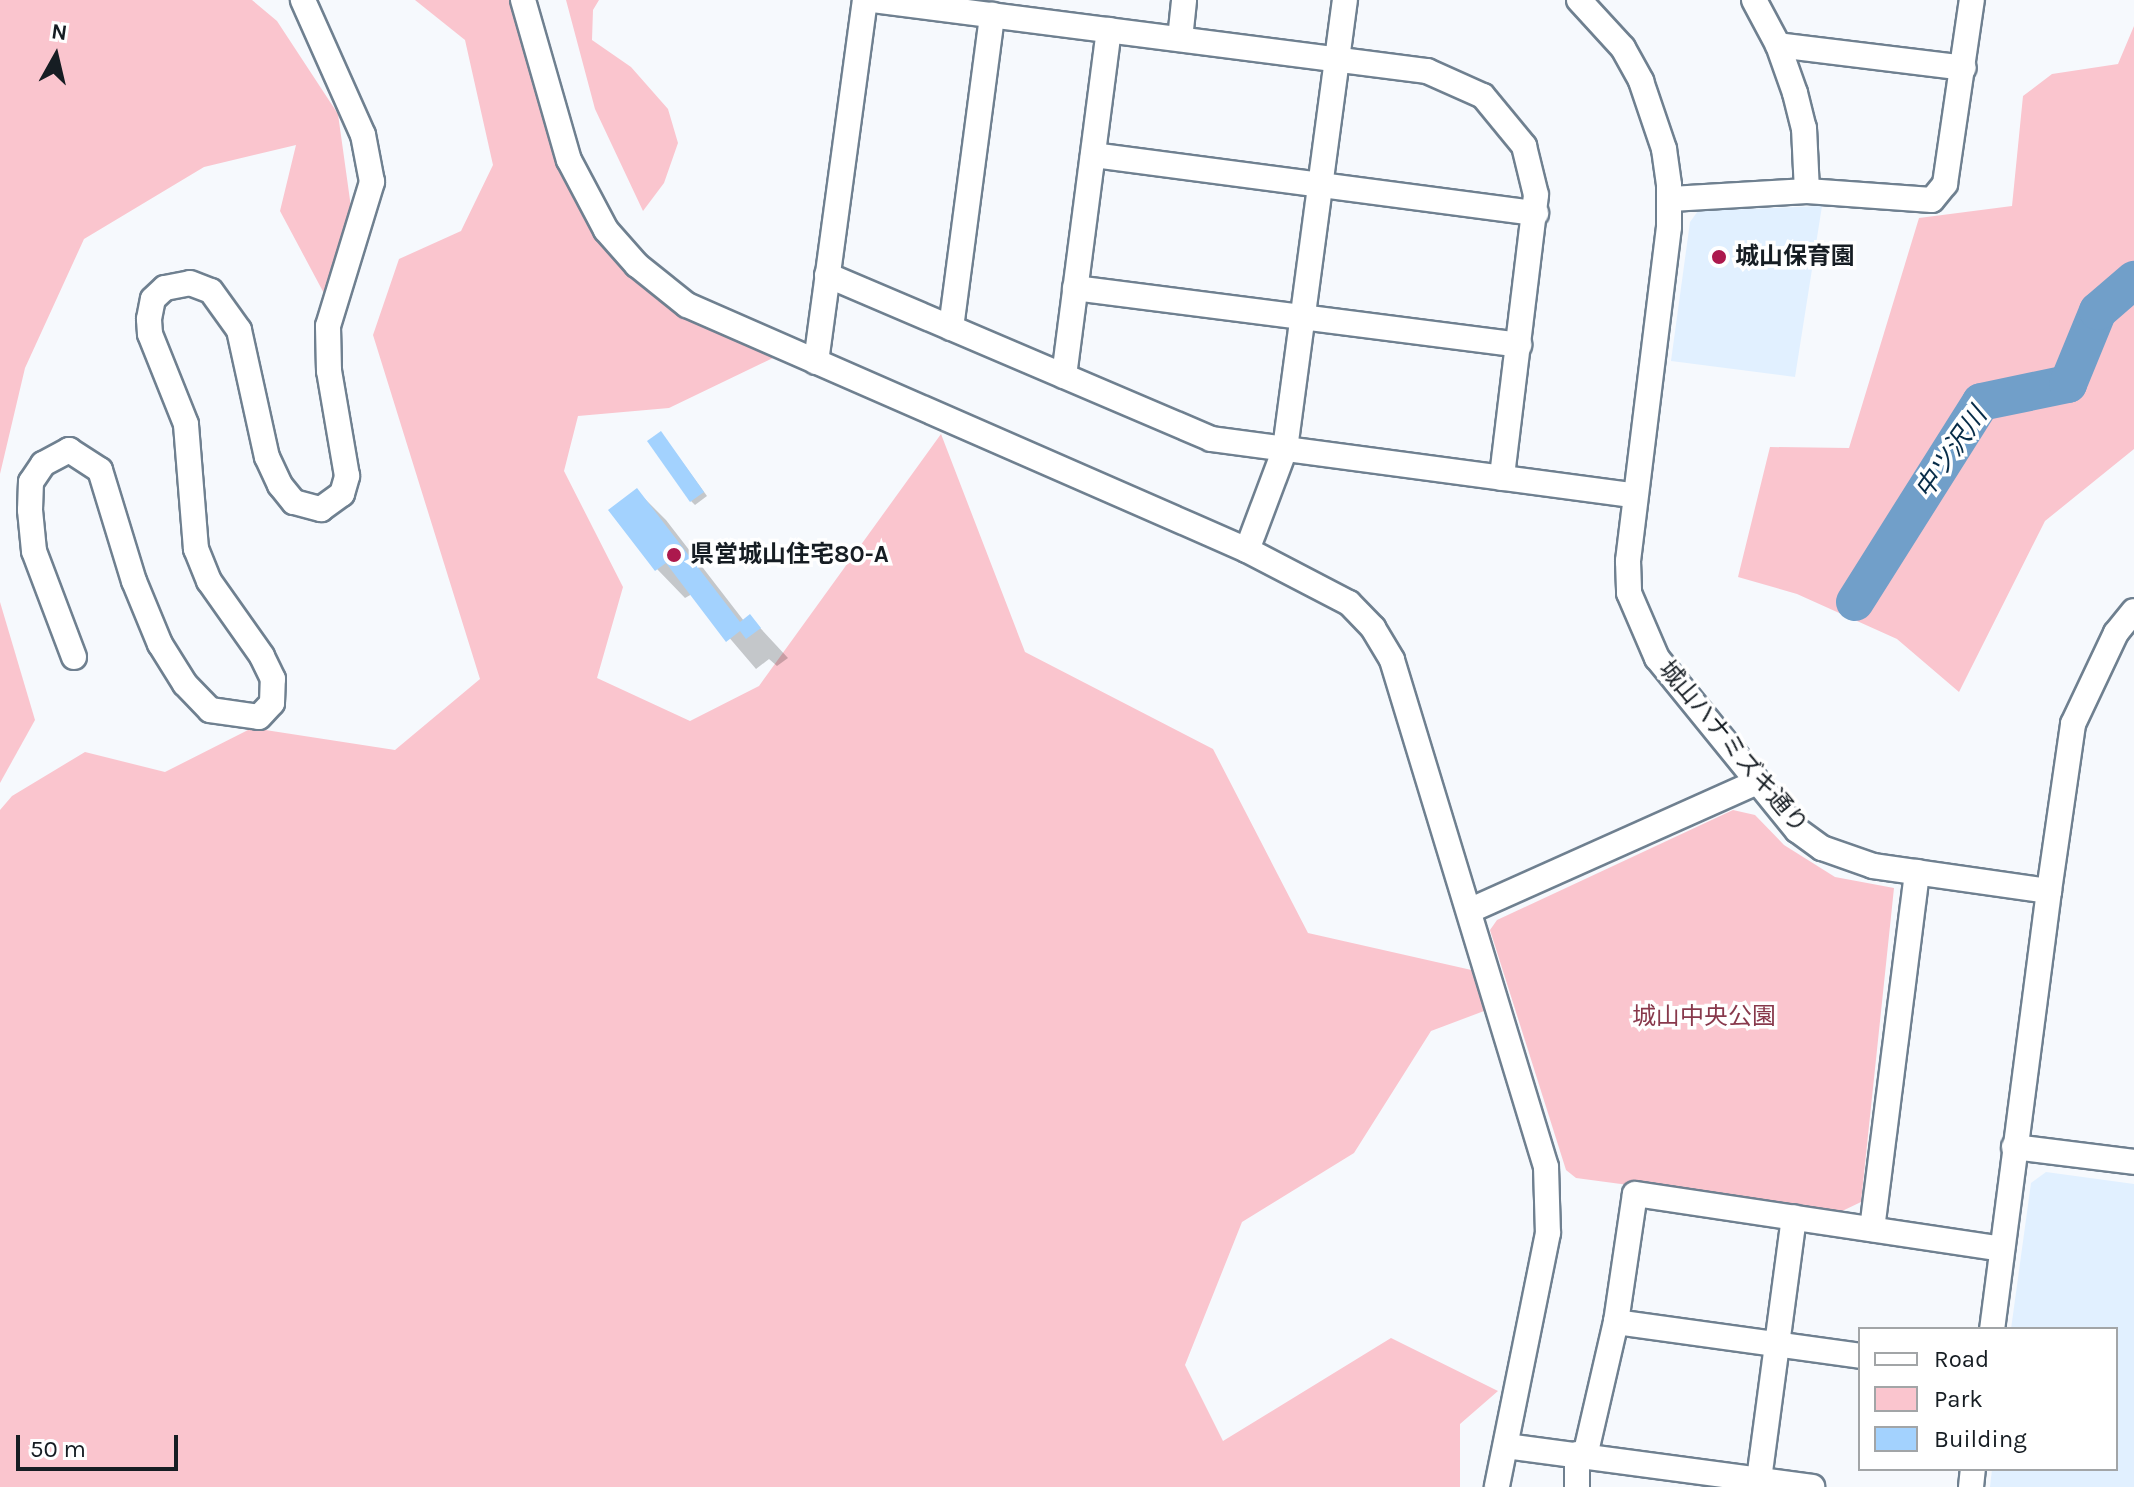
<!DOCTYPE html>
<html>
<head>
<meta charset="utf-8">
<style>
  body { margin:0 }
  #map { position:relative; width:2134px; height:1487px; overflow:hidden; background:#f6f9fd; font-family:Karla,"Noto Sans JP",sans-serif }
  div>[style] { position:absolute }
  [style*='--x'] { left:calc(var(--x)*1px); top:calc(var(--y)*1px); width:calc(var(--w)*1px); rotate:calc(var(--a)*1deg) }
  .built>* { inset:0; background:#e1f0ff }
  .green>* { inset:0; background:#fac5ce }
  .shadow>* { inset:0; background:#0003 }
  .river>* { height:38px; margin:-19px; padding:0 19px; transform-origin:19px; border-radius:19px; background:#719fc9 }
  .building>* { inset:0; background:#a3d2fe }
  .roads { filter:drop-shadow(2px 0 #6f8090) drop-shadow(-2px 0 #6f8090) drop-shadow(0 2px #6f8090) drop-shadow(0 -2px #6f8090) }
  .minor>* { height:24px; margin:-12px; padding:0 12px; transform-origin:12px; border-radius:12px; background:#fff }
  .dots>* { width:22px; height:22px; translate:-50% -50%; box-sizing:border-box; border:4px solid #fff; border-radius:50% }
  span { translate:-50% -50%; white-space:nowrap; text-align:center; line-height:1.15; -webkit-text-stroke:7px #fff; paint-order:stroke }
  .poi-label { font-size:24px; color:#161d23; font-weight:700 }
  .left { translate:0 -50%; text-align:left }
  .street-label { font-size:24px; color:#161d23 }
  .park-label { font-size:24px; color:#88394c }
  .water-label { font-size:26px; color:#072c48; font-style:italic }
  .legend { position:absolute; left:1858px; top:1327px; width:260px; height:144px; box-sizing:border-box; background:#fff; border:2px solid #a2a5a7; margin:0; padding:10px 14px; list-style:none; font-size:24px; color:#161d23 }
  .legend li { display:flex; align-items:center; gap:16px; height:40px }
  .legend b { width:40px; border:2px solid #a2a5a7 }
  .north { position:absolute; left:16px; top:16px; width:80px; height:80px; -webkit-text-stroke:6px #fff; paint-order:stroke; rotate:8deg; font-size:22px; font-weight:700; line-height:32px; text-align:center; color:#161d23 }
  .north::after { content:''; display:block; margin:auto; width:28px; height:36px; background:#161d23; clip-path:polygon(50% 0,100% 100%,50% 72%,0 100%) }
  .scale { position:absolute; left:16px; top:1435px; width:162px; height:36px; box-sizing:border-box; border:4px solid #161d23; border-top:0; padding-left:10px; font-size:24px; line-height:28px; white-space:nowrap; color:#161d23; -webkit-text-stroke:6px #fff; paint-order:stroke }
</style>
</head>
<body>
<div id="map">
  <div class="built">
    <div style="clip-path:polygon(1822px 206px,1795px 377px,1671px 361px,1690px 222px,1698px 211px)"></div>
    <div style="clip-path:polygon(2046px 1172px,2134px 1184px,2134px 1487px,1990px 1487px,1992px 1469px,2116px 1469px,2116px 1329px,2011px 1329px,2031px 1183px)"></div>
  </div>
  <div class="green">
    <div style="clip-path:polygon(0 0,252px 0,277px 21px,338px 114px,355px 236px,327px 299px,280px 211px,296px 145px,204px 167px,84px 239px,25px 368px,0 474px)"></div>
    <div style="clip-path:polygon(415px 0,525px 0,589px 223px,665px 302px,773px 358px,669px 408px,578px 416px,564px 471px,623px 587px,597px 678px,690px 721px,759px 686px,941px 434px,1025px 652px,1213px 749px,1308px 933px,1498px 976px,1500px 1005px,1431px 1031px,1354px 1153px,1242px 1222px,1185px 1365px,1223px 1441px,1391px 1338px,1498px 1391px,1460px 1424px,1460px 1487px,0 1487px,0 810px,12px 796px,85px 752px,165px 772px,252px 728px,395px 750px,480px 679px,373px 335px,399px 259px,461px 231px,493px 165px,465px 40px)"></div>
    <div style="clip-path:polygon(566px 0,599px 0,593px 10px,592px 40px,631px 67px,668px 109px,678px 143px,664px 183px,643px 211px,595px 109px)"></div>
    <div style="clip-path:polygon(2134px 26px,2134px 449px,2045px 521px,1959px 692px,1897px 639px,1797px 594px,1738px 577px,1770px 447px,1849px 448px,1919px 218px,2012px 206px,2023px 96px,2052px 74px,2118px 64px)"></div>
    <div style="clip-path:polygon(0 602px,35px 720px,0 783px)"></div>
    <div style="clip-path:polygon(1733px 810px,1755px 815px,1784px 845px,1835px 877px,1894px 888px,1861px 1202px,1838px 1213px,1576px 1178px,1566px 1170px,1490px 930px,1497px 920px)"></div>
  </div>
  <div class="shadow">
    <div style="clip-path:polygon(665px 438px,707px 496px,695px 505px,691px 501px)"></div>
    <div style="clip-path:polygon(637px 491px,666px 520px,744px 621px,750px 617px,788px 658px,777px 666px,769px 659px,756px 669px,692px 594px,685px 598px,657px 569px)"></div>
  </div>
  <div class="river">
    <div style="--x:1855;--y:602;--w:236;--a:-57.8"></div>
    <div style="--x:1981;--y:402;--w:89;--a:-11.7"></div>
    <div style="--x:2068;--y:384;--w:79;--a:-67.7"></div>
    <div style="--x:2098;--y:311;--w:48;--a:-40.7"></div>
  </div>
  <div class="building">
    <div style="clip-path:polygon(661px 431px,704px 492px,690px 502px,647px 441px)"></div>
    <div style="clip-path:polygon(637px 488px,740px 622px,750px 614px,761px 628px,746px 639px,740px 631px,726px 642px,666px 563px,655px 571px,608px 510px)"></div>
  </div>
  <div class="roads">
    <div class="minor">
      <div style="--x:523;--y:0;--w:166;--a:74"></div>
      <div style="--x:569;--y:160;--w:79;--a:62.1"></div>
      <div style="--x:606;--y:230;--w:47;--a:48.5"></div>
      <div style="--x:637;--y:265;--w:64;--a:38.7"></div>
      <div style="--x:687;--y:305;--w:611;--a:23.63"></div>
      <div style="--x:1247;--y:550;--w:115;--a:27.5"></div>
      <div style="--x:1349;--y:603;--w:35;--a:46"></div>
      <div style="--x:1373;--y:628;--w:37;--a:59"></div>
      <div style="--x:1392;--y:660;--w:530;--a:73.1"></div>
      <div style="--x:1546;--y:1167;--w:66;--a:88.3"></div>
      <div style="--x:1548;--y:1233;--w:259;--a:101.4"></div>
      <div style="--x:873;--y:0;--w:559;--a:7.3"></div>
      <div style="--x:1427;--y:71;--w:61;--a:24.1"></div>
      <div style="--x:1483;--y:96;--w:65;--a:50.6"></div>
      <div style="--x:1524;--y:146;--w:50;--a:76.2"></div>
      <div style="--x:1536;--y:195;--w:285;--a:96.9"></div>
      <div style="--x:1579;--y:0;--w:65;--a:47.5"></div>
      <div style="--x:1623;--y:48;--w:38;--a:61"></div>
      <div style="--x:1641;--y:81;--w:72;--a:71.3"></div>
      <div style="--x:1664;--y:149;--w:36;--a:82"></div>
      <div style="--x:1669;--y:185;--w:42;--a:90"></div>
      <div style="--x:1669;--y:227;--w:337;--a:97"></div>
      <div style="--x:1628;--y:561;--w:32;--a:88"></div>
      <div style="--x:1629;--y:593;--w:71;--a:66.7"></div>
      <div style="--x:1657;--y:658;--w:222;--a:50.9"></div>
      <div style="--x:1797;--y:830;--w:31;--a:36"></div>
      <div style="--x:1822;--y:848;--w:54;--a:19.4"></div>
      <div style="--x:1873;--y:866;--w:178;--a:8.1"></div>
      <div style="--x:2049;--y:891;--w:442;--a:97.4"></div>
      <div style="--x:1754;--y:0;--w:51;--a:61.9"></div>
      <div style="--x:1778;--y:45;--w:51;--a:70.5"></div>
      <div style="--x:1795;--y:93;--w:36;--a:76"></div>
      <div style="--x:1804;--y:128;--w:63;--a:87.3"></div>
      <div style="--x:1180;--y:39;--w:39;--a:-84"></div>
      <div style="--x:1778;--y:45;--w:187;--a:7"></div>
      <div style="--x:1093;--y:155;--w:447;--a:7.5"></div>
      <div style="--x:1671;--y:199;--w:136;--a:-3.4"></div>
      <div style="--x:1807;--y:191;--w:125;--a:4.1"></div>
      <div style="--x:1932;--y:200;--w:21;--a:-51"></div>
      <div style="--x:1945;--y:184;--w:186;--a:-81.7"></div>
      <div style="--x:827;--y:275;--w:418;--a:23.1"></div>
      <div style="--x:1211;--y:439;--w:426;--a:7.6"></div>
      <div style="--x:1075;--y:288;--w:448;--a:7.3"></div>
      <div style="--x:951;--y:328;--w:316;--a:-82.5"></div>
      <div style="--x:816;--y:362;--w:365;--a:-82.3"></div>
      <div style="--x:1064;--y:376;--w:349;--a:-82.6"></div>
      <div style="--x:1247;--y:550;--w:108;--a:-69.4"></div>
      <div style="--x:1285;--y:449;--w:453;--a:-82.4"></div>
      <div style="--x:74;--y:657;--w:113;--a:-110.7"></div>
      <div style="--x:34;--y:551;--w:41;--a:-95.6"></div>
      <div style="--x:30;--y:510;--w:28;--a:-88"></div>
      <div style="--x:31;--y:482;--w:22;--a:-56"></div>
      <div style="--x:43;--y:464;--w:30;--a:-28"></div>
      <div style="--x:69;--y:450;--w:37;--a:33"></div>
      <div style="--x:100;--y:470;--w:116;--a:73"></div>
      <div style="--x:134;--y:581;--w:68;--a:67.6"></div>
      <div style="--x:160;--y:644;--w:47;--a:58"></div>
      <div style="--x:185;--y:684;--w:36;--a:46"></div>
      <div style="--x:210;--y:710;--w:49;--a:8.1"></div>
      <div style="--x:259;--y:717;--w:19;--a:-47"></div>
      <div style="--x:272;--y:703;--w:24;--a:-88"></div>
      <div style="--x:273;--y:679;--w:25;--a:-116"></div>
      <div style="--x:262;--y:656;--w:92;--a:-125.2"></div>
      <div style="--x:209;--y:581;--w:35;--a:-112"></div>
      <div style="--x:196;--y:549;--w:125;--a:-94.6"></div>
      <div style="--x:186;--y:424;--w:97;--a:-111.8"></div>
      <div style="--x:150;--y:334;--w:15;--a:-94"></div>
      <div style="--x:149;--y:319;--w:20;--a:-79"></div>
      <div style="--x:153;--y:299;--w:16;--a:-43"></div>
      <div style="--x:165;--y:288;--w:25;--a:-11"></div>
      <div style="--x:190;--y:283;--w:22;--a:21"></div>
      <div style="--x:211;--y:291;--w:48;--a:54.3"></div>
      <div style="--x:239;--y:330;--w:130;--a:77.6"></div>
      <div style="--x:267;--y:457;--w:31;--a:65"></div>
      <div style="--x:280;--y:485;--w:22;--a:51"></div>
      <div style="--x:294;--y:502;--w:28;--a:15"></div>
      <div style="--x:321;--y:509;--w:26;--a:-36"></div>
      <div style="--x:342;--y:494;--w:19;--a:-74"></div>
      <div style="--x:347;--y:476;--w:107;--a:-99.7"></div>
      <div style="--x:329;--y:371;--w:45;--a:-91.3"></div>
      <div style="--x:328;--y:326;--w:151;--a:-73"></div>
      <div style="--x:372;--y:182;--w:48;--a:-100.8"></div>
      <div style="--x:363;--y:135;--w:148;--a:-114"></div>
      <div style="--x:2049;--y:891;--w:169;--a:-81.8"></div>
      <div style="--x:2073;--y:724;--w:101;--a:-64.7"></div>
      <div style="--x:2116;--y:633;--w:28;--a:-51"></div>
      <div style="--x:1471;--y:910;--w:313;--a:-24.1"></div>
      <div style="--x:2014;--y:1147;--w:121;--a:7.1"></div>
      <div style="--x:1872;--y:1229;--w:360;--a:-82.8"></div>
      <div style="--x:1616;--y:1322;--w:246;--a:7.9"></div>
      <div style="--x:1506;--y:1446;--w:309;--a:7.6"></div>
      <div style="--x:1585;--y:1456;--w:138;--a:-77"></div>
      <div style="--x:1616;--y:1322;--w:129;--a:-81.6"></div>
      <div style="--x:1635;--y:1194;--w:371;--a:8.5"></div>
      <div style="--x:1577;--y:1487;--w:33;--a:-90"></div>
      <div style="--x:1758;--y:1487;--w:272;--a:-82.4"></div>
      <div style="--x:1971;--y:1487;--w:18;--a:-84"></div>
    </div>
  </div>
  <div class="dots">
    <div style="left:1719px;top:257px;background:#ac194d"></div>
    <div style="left:674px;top:555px;background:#ac194d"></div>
  </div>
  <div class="poi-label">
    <span class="left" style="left:1735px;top:257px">城山保育園</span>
    <span class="left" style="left:690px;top:555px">県営城山住宅80-A</span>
  </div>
  <div class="street-label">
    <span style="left:1733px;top:747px;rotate:50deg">城山ハナミズキ通り</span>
  </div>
  <div class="park-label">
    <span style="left:1704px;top:1017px">城山中央公園</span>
  </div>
  <div class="water-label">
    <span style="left:1951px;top:453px;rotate:-55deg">中ツ沢川</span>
  </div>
  <ul class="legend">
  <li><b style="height:10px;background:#fff"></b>Road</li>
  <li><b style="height:22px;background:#fac5ce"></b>Park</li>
  <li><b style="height:22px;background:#a3d2fe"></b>Building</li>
  </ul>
  <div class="north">N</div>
  <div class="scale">50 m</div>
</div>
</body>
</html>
